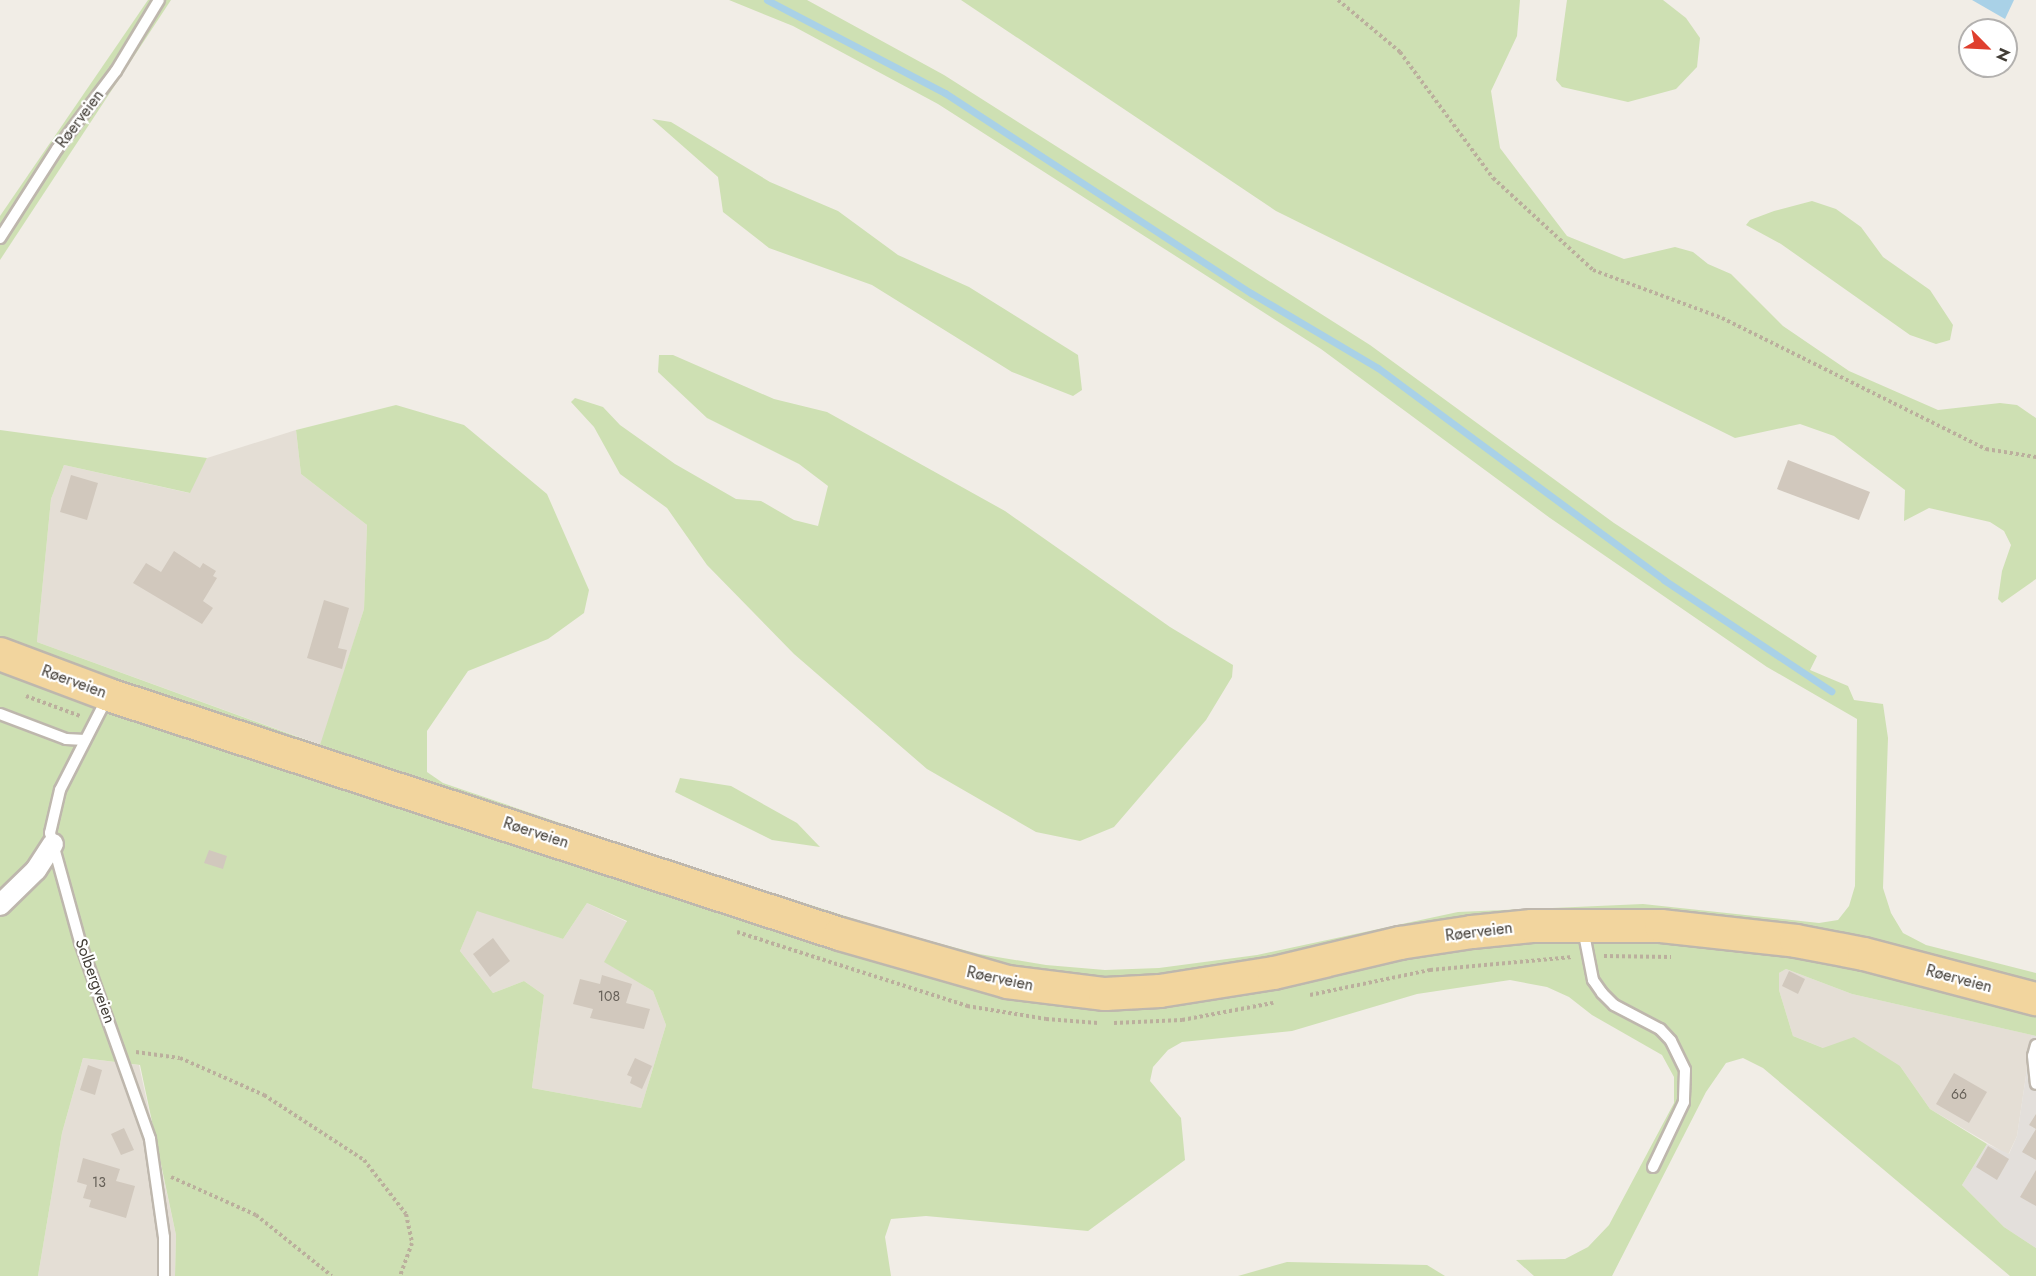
<!DOCTYPE html>
<html>
<head>
<meta charset="utf-8">
<style>
  body { margin:0 }
  #map { position:relative; width:2036px; height:1276px; overflow:hidden; background:#f1ede6; font-family:Jost,sans-serif }
  div>[style] { position:absolute }
  [style*='--x'] { left:calc(var(--x)*1px); top:calc(var(--y)*1px); width:calc(var(--w)*1px); rotate:calc(var(--a)*1deg) }
  .residential>* { inset:0; background:#e4ded5 }
  .industrial>* { inset:0; background:#e3dfdb }
  .green>* { inset:0; background:#cee0b3 }
  .water>* { inset:0; background:#a9d1e7 }
  .stream>* { height:7px; margin:-3.5px; padding:0 3.5px; transform-origin:3.5px; border-radius:3.5px; background:#a9d1e7 }
  .building>* { inset:0; background:#d1c8bd }
  .path>* { height:4px; margin-top:-2px; transform-origin:0; background:repeating-linear-gradient(90deg,#bbaf9d 0 3px,transparent 0 6px) }
  .roads { filter:drop-shadow(2px 0 #beb7ad) drop-shadow(-2px 0 #beb7ad) drop-shadow(0 2px #beb7ad) drop-shadow(0 -2px #beb7ad) }
  .lane>* { height:10px; margin:-5px; padding:0 5px; transform-origin:5px; border-radius:5px; background:#fff }
  .street>* { height:20px; margin:-10px; padding:0 10px; transform-origin:10px; border-radius:10px; background:#fff }
  .primary>* { height:32px; margin:-16px; padding:0 16px; transform-origin:16px; border-radius:16px; background:#f2d59e }
  span { translate:-50% -50%; white-space:nowrap; text-align:center; line-height:1.15; -webkit-text-stroke:4.5px #fff; paint-order:stroke }
  .number-label { font-size:14px; color:#666058 }
  .number-label span { -webkit-text-stroke-width:0 }
  .street-label { font-size:16px; color:#423d36 }
  .north { position:absolute; left:1958px; top:18px; width:60px; height:60px; box-sizing:border-box; background:#fff; border:2px solid #b3b1af; border-radius:50%; rotate:114deg; font-size:16px; font-weight:700; line-height:24px; text-align:center; color:#423d36 }
  .north::after { content:''; display:block; margin:auto; width:21px; height:27px; background:#df3f2e; clip-path:polygon(50% 0,100% 100%,50% 72%,0 100%) }
</style>
</head>
<body>
<div id="map">
  <div class="residential">
    <div style="clip-path:polygon(296px 430px,301px 474px,367px 525px,364px 609px,321px 745px,37px 642px,51px 499px,64px 465px,189px 493px,207px 458px)"></div>
    <div style="clip-path:polygon(587px 903px,627px 922px,605px 962px,653px 991px,666px 1025px,641px 1108px,532px 1088px,544px 995px,524px 981px,493px 993px,460px 951px,477px 910px,563px 939px)"></div>
    <div style="clip-path:polygon(1786px 969px,1852px 994px,2032px 1035px,2017px 1136px,2008px 1155px,1930px 1109px,1900px 1066px,1823px 1048px,1793px 1036px,1779px 990px,1779px 973px)"></div>
    <div style="clip-path:polygon(83px 1058px,139px 1065px,176px 1235px,175px 1276px,38px 1276px,62px 1133px)"></div>
  </div>
  <div class="industrial">
    <div style="clip-path:polygon(2032px 1035px,2036px 1036px,2036px 1248px,2004px 1227px,1962px 1185px,1987px 1144px,2009px 1154px,2017px 1136px)"></div>
  </div>
  <div class="green">
    <div style="clip-path:polygon(148px 0,171px 0,0 260px,0 216px)"></div>
    <div style="clip-path:polygon(evenodd,729px 0,807px 0,944px 75px,1370px 345px,1614px 523px,1817px 656px,1810px 670px,1848px 686px,1854px 700px,1883px 704px,1888px 738px,1883px 888px,1891px 913px,1903px 933px,1926px 945px,2036px 973px,2036px 1036px,1852px 994px,1786px 969px,1779px 973px,1779px 990px,1793px 1036px,1823px 1048px,1854px 1037px,1900px 1066px,1930px 1109px,1987px 1144px,1962px 1185px,2004px 1227px,2036px 1248px,2036px 1276px,2010px 1276px,1763px 1068px,1743px 1058px,1726px 1063px,1706px 1092px,1612px 1276px,1534px 1276px,1516px 1260px,1565px 1259px,1588px 1247px,1609px 1225px,1674px 1103px,1674px 1077px,1662px 1055px,1592px 1015px,1569px 997px,1547px 987px,1510px 980px,1417px 994px,1292px 1031px,1182px 1042px,1168px 1050px,1153px 1067px,1150px 1081px,1181px 1118px,1185px 1160px,1088px 1231px,926px 1216px,891px 1219px,885px 1237px,891px 1276px,175px 1276px,176px 1235px,140px 1065px,83px 1058px,62px 1133px,38px 1276px,0 1276px,0 430px,207px 458px,190px 493px,64px 465px,51px 499px,37px 642px,320px 745px,364px 609px,367px 525px,301px 474px,296px 430px,396px 405px,464px 425px,547px 494px,589px 590px,584px 613px,548px 639px,468px 671px,427px 731px,427px 772px,443px 783px,666px 859px,889px 930px,979px 954px,1046px 965px,1105px 970px,1159px 968px,1257px 955px,1458px 912px,1643px 904px,1819px 923px,1838px 920px,1849px 906px,1855px 886px,1857px 719px,1767px 667px,1550px 518px,1321px 349px,938px 104px,793px 26px,729px 0,587px 903px,627px 921px,604px 962px,653px 991px,666px 1025px,641px 1108px,532px 1088px,544px 995px,524px 981px,493px 993px,460px 951px,477px 911px,563px 939px,587px 903px)"></div>
    <div style="clip-path:polygon(961px 0,1520px 0,1517px 36px,1491px 91px,1500px 148px,1567px 236px,1624px 259px,1675px 247px,1693px 252px,1708px 264px,1731px 274px,1783px 326px,1849px 371px,1938px 410px,2000px 403px,2017px 405px,2036px 418px,2036px 579px,2002px 603px,1998px 599px,2002px 571px,2011px 545px,2004px 531px,1990px 522px,1929px 508px,1904px 521px,1905px 490px,1834px 436px,1800px 424px,1735px 438px,1276px 211px)"></div>
    <div style="clip-path:polygon(1567px 0,1663px 0,1686px 18px,1700px 38px,1697px 67px,1676px 89px,1628px 102px,1562px 87px,1556px 80px)"></div>
    <div style="clip-path:polygon(652px 119px,671px 122px,770px 182px,838px 211px,898px 255px,969px 287px,1078px 355px,1082px 390px,1073px 396px,1012px 372px,872px 285px,769px 248px,723px 212px,718px 177px)"></div>
    <div style="clip-path:polygon(1812px 201px,1836px 209px,1861px 227px,1883px 257px,1930px 290px,1953px 325px,1950px 340px,1936px 344px,1910px 335px,1781px 244px,1746px 225px,1750px 220px,1774px 211px)"></div>
    <div style="clip-path:polygon(659px 355px,673px 355px,774px 399px,827px 412px,1005px 511px,1170px 627px,1233px 665px,1232px 677px,1206px 720px,1114px 827px,1080px 841px,1036px 832px,927px 769px,794px 654px,707px 565px,667px 508px,620px 474px,594px 427px,571px 402px,575px 398px,603px 407px,620px 425px,675px 464px,736px 499px,761px 501px,794px 520px,818px 526px,828px 486px,799px 464px,707px 418px,658px 372px)"></div>
    <div style="clip-path:polygon(680px 778px,731px 786px,797px 823px,820px 847px,772px 840px,675px 792px)"></div>
    <div style="clip-path:polygon(1287px 1262px,1427px 1265px,1445px 1276px,1238px 1276px)"></div>
  </div>
  <div class="water">
    <div style="clip-path:polygon(1972px 0,2014px 0,2005px 19px)"></div>
  </div>
  <div class="stream">
    <div style="--x:767;--y:0;--w:201;--a:27.6"></div>
    <div style="--x:945;--y:93;--w:366;--a:33.2"></div>
    <div style="--x:1251;--y:293;--w:147;--a:30.6"></div>
    <div style="--x:1378;--y:368;--w:356;--a:36.5"></div>
    <div style="--x:1664;--y:580;--w:201;--a:33.6"></div>
  </div>
  <div class="building">
    <div style="clip-path:polygon(1788px 460px,1870px 492px,1859px 520px,1777px 489px)"></div>
    <div style="clip-path:polygon(71px 475px,98px 483px,87px 520px,60px 512px)"></div>
    <div style="clip-path:polygon(174px 551px,200px 568px,203px 563px,216px 571px,213px 576px,217px 578px,203px 601px,213px 608px,202px 624px,133px 583px,146px 563px,161px 572px)"></div>
    <div style="clip-path:polygon(324px 600px,349px 608px,338px 648px,347px 650px,342px 669px,307px 658px)"></div>
    <div style="clip-path:polygon(209px 850px,227px 856px,223px 869px,204px 863px)"></div>
    <div style="clip-path:polygon(493px 938px,510px 961px,490px 977px,473px 954px)"></div>
    <div style="clip-path:polygon(1789px 971px,1805px 979px,1798px 994px,1782px 986px)"></div>
    <div style="clip-path:polygon(602px 975px,632px 984px,626px 1003px,650px 1009px,644px 1029px,590px 1018px,593px 1009px,573px 1004px,580px 979px,600px 984px)"></div>
    <div style="clip-path:polygon(635px 1058px,652px 1066px,642px 1089px,630px 1083px,632px 1077px,627px 1075px)"></div>
    <div style="clip-path:polygon(88px 1065px,102px 1070px,95px 1095px,80px 1090px)"></div>
    <div style="clip-path:polygon(1954px 1073px,1987px 1092px,1969px 1123px,1936px 1104px)"></div>
    <div style="clip-path:polygon(2036px 1114px,2036px 1160px,2022px 1152px,2036px 1129px,2029px 1125px)"></div>
    <div style="clip-path:polygon(124px 1128px,134px 1150px,121px 1155px,111px 1134px)"></div>
    <div style="clip-path:polygon(1988px 1146px,2009px 1159px,1997px 1180px,1976px 1167px)"></div>
    <div style="clip-path:polygon(83px 1158px,120px 1169px,116px 1181px,135px 1186px,126px 1218px,89px 1207px,91px 1200px,83px 1198px,87px 1185px,77px 1182px)"></div>
    <div style="clip-path:polygon(2036px 1170px,2036px 1206px,2020px 1197px)"></div>
  </div>
  <div class="path">
    <div style="--x:1338;--y:0;--w:81;--a:40"></div>
    <div style="--x:1400;--y:52;--w:157;--a:53.6"></div>
    <div style="--x:1493;--y:178;--w:136;--a:42.6"></div>
    <div style="--x:1593;--y:270;--w:138;--a:20.4"></div>
    <div style="--x:1722;--y:318;--w:295;--a:26.4"></div>
    <div style="--x:1986;--y:449;--w:51;--a:9.1"></div>
    <div style="--x:26;--y:696;--w:58;--a:20.3"></div>
    <div style="--x:737;--y:932;--w:242;--a:17.8"></div>
    <div style="--x:967;--y:1006;--w:80;--a:9.3"></div>
    <div style="--x:1046;--y:1019;--w:52;--a:4.4"></div>
    <div style="--x:1604;--y:956;--w:67;--a:0.9"></div>
    <div style="--x:1310;--y:995;--w:123;--a:-11.8"></div>
    <div style="--x:1430;--y:970;--w:143;--a:-5.2"></div>
    <div style="--x:1114;--y:1023;--w:68;--a:-2.5"></div>
    <div style="--x:1182;--y:1020;--w:93;--a:-10.6"></div>
    <div style="--x:136;--y:1052;--w:44;--a:7.8"></div>
    <div style="--x:180;--y:1058;--w:92;--a:23.8"></div>
    <div style="--x:264;--y:1095;--w:119;--a:33"></div>
    <div style="--x:364;--y:1160;--w:68;--a:52.1"></div>
    <div style="--x:406;--y:1214;--w:30;--a:78"></div>
    <div style="--x:412;--y:1243;--w:35;--a:110"></div>
    <div style="--x:171;--y:1177;--w:93;--a:24.1"></div>
    <div style="--x:256;--y:1215;--w:97;--a:38.8"></div>
  </div>
  <div class="roads">
    <div class="lane">
      <div style="--x:0;--y:238;--w:106;--a:-57.4"></div>
      <div style="--x:57;--y:149;--w:98;--a:-52.9"></div>
      <div style="--x:116;--y:71;--w:83;--a:-58.8"></div>
      <div style="--x:107;--y:698;--w:103;--a:117.1"></div>
      <div style="--x:60;--y:790;--w:44;--a:103.1"></div>
      <div style="--x:50;--y:833;--w:113;--a:74.6"></div>
      <div style="--x:80;--y:942;--w:209;--a:70.4"></div>
      <div style="--x:150;--y:1139;--w:99;--a:81.9"></div>
      <div style="--x:164;--y:1237;--w:39;--a:90"></div>
      <div style="--x:0;--y:714;--w:71;--a:20.7"></div>
      <div style="--x:66;--y:739;--w:19;--a:3"></div>
      <div style="--x:1583;--y:929;--w:52;--a:78.9"></div>
      <div style="--x:1593;--y:980;--w:16;--a:55"></div>
      <div style="--x:1602;--y:993;--w:17;--a:45"></div>
      <div style="--x:1614;--y:1005;--w:52;--a:27.6"></div>
      <div style="--x:1660;--y:1029;--w:16;--a:47"></div>
      <div style="--x:1671;--y:1041;--w:32;--a:64"></div>
      <div style="--x:1685;--y:1070;--w:32;--a:92"></div>
      <div style="--x:1684;--y:1102;--w:72;--a:115.5"></div>
      <div style="--x:2036;--y:1045;--w:11;--a:105"></div>
      <div style="--x:2033;--y:1056;--w:28;--a:84"></div>
    </div>
    <div class="street">
      <div style="--x:0;--y:905;--w:50;--a:-44.2"></div>
      <div style="--x:36;--y:870;--w:31;--a:-57"></div>
    </div>
    <div class="primary">
      <div style="--x:0;--y:654;--w:116;--a:20.6"></div>
      <div style="--x:109;--y:695;--w:769;--a:18.11"></div>
      <div style="--x:840;--y:934;--w:174;--a:16"></div>
      <div style="--x:1007;--y:982;--w:99;--a:7"></div>
      <div style="--x:1105;--y:994;--w:55;--a:-3.1"></div>
      <div style="--x:1160;--y:991;--w:115;--a:-9"></div>
      <div style="--x:1274;--y:973;--w:130;--a:-13.4"></div>
      <div style="--x:1400;--y:943;--w:73;--a:-8.7"></div>
      <div style="--x:1472;--y:932;--w:60;--a:-5.7"></div>
      <div style="--x:1532;--y:926;--w:129;--a:0"></div>
      <div style="--x:1661;--y:926;--w:136;--a:6.3"></div>
      <div style="--x:1796;--y:941;--w:69;--a:10.8"></div>
      <div style="--x:1864;--y:954;--w:178;--a:14.7"></div>
    </div>
  </div>
  <div class="number-label">
    <span style="left:609px;top:996px">108</span>
    <span style="left:1959px;top:1094px">66</span>
    <span style="left:99px;top:1182px">13</span>
  </div>
  <div class="street-label">
    <span style="left:80px;top:119px;rotate:-53deg">Røerveien</span>
    <span style="left:74px;top:682px;rotate:20deg">Røerveien</span>
    <span style="left:536px;top:833px;rotate:18deg">Røerveien</span>
    <span style="left:1479px;top:932px;rotate:-7deg">Røerveien</span>
    <span style="left:1000px;top:979px;rotate:12deg">Røerveien</span>
    <span style="left:1959px;top:979px;rotate:15deg">Røerveien</span>
    <span style="left:95px;top:981px;rotate:70deg">Solbergveien</span>
  </div>
  <div class="north">N</div>
</div>
</body>
</html>
